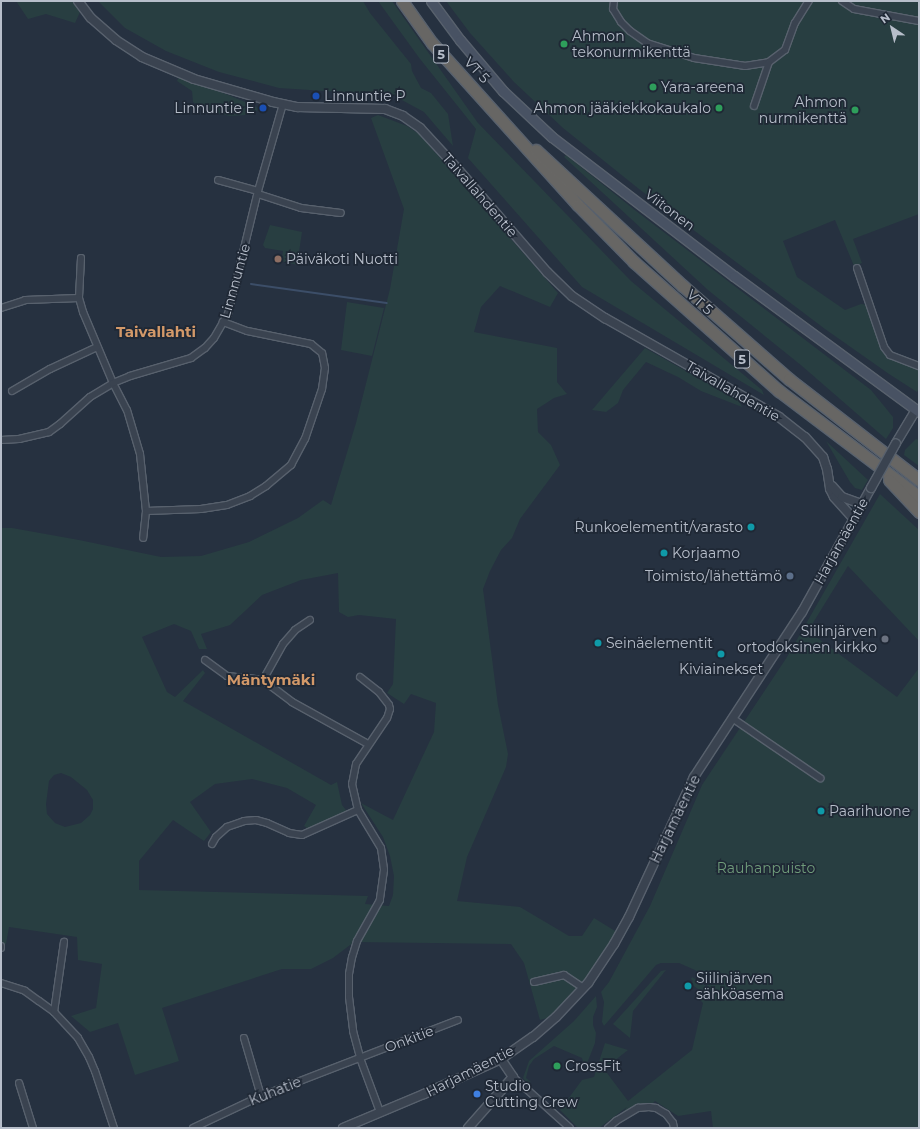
<!DOCTYPE html>
<html>
<head>
<meta charset="utf-8">
<style>
  body { margin:0 }
  #map { position:relative; width:920px; height:1129px; overflow:hidden; background:#263140; font-family:Montserrat,sans-serif }
  div>[style] { position:absolute }
  [style*='--x'] { left:calc(var(--x)*1px); top:calc(var(--y)*1px); width:calc(var(--w)*1px); rotate:calc(var(--a)*1deg) }
  .green>* { inset:0; background:#283e41 }
  .stream>* { height:2px; margin:-1px; padding:0 1px; transform-origin:1px; border-radius:1px; background:#3c4e68 }
  .roads { filter:drop-shadow(1px 0 #58616d) drop-shadow(-1px 0 #58616d) drop-shadow(0 1px #58616d) drop-shadow(0 -1px #58616d) }
  .minor>* { height:6px; margin:-3px; padding:0 3px; transform-origin:3px; border-radius:3px; background:#3a4350 }
  .tertiary>* { height:8px; margin:-4px; padding:0 4px; transform-origin:4px; border-radius:4px; background:#3a4350 }
  .secondary>* { height:9px; margin:-4.5px; padding:0 4.5px; transform-origin:4.5px; border-radius:4.5px; background:#485263 }
  .trunk>* { height:11px; margin:-5.5px; padding:0 5.5px; transform-origin:5.5px; border-radius:5.5px; background:#676664 }
  .bridges { filter:drop-shadow(1px 0 #58616d) drop-shadow(-1px 0 #58616d) drop-shadow(0 1px #58616d) drop-shadow(0 -1px #58616d) }
  .tertiary-bridge>* { height:8px; margin:-4px; padding:0 4px; transform-origin:4px; border-radius:4px; background:#3a4350 }
  .dots>* { width:11px; height:11px; translate:-50% -50%; box-sizing:border-box; border:2px solid #1f2835; border-radius:50% }
  span { translate:-50% -50%; white-space:nowrap; text-align:center; line-height:1.15; -webkit-text-stroke:3.5px #1f2835; paint-order:stroke }
  .shield-label span { padding:1px 3px; background:#1f2835; border:1px solid; border-radius:3px; -webkit-text-stroke-width:0 }
  .shield-label { font-size:13px; color:#b7beca; font-weight:700 }
  .poi-label { font-size:14px; color:#b7beca }
  .left { translate:0 -50%; text-align:left }
  .right { translate:-100% -50%; text-align:right }
  .street-label { font-size:14px; color:#b7beca }
  .park-label { font-size:14px; color:#6f9b7a }
  .neighbourhood-label { font-size:15px; color:#d39969; font-weight:700 }
  .frame { position:absolute; inset:0; border:2px solid #b7beca; pointer-events:none }
  .north { position:absolute; left:872px; top:8px; width:40px; height:40px; -webkit-text-stroke:3px #1f2835; paint-order:stroke; rotate:325deg; font-size:11px; font-weight:700; line-height:16px; text-align:center; color:#b7beca }
  .north::after { content:''; display:block; margin:auto; width:14px; height:18px; background:#b7beca; clip-path:polygon(50% 0,100% 100%,50% 72%,0 100%) }
</style>
</head>
<body>
<div id="map">
  <div class="green">
    <div style="clip-path:polygon(16px 1px,74px 1px,80px 12px,75px 23px,46px 14px,28px 19px)"></div>
    <div style="clip-path:polygon(98px 1px,363px 1px,370px 13px,411px 64px,412px 71px,421px 88px,431px 93px,448px 114px,453px 146px,424px 112px,387px 92px,356px 93px,279px 88px,219px 72px,166px 51px,125px 28px)"></div>
    <div style="clip-path:polygon(378px 1px,392px 1px,478px 123px,631px 281px,762px 390px,764px 395px,582px 287px,468px 158px,476px 129px,420px 59px)"></div>
    <div style="clip-path:polygon(446px 1px,919px 1px,919px 214px,853px 239px,862px 263px,854px 266px,835px 220px,783px 241px,797px 277px,845px 310px,861px 304px,869px 305px,887px 351px,919px 366px,919px 389px,917px 392px,889px 374px,825px 329px,639px 189px,563px 128px,514px 82px,470px 33px)"></div>
    <div style="clip-path:polygon(179px 76px,231px 96px,261px 109px,246px 115px,230px 116px,204px 110px,193px 102px,192px 91px,177px 81px)"></div>
    <div style="clip-path:polygon(evenodd,378px 115px,407px 126px,419px 134px,558px 293px,550px 307px,500px 286px,481px 307px,474px 332px,557px 348px,557px 382px,567px 394px,554px 398px,537px 409px,538px 432px,551px 445px,560px 465px,520px 519px,512px 538px,501px 550px,490px 571px,483px 589px,498px 705px,508px 754px,506px 767px,467px 857px,457px 901px,520px 907px,569px 936px,582px 936px,594px 918px,620px 934px,588px 983px,555px 1016px,540px 1020px,524px 963px,511px 944px,354px 942px,333px 958px,311px 969px,282px 969px,162px 1008px,179px 1061px,135px 1075px,118px 1023px,90px 1032px,71px 1016px,96px 1008px,102px 964px,78px 960px,77px 937px,9px 927px,6px 944px,1px 943px,1px 528px,12px 528px,79px 540px,161px 557px,201px 556px,249px 542px,298px 518px,323px 500px,331px 505px,356px 423px,390px 289px,404px 209px,371px 118px,378px 115px,338px 573px,339px 612px,348px 617px,359px 615px,396px 619px,393px 684px,387px 693px,404px 704px,411px 694px,436px 703px,434px 732px,393px 820px,361px 803px,383px 837px,390px 856px,394px 876px,393px 895px,389px 906px,365px 904px,368px 896px,139px 890px,139px 861px,173px 820px,204px 841px,211px 832px,190px 802px,215px 784px,252px 779px,287px 788px,316px 805px,304px 826px,313px 832px,349px 814px,342px 805px,337px 782px,331px 785px,183px 701px,205px 673px,203px 670px,175px 697px,167px 692px,142px 637px,174px 624px,191px 631px,199px 649px,207px 649px,201px 634px,230px 625px,262px 595px,301px 580px,338px 573px,378px 115px,61px 773px,71px 777px,87px 790px,93px 800px,93px 809px,90px 815px,81px 823px,65px 827px,55px 823px,47px 814px,46px 804px,49px 781px,54px 775px,61px 773px)"></div>
    <div style="clip-path:polygon(566px 155px,636px 211px,871px 390px,893px 417px,893px 428px,886px 439px,802px 366px,708px 290px,564px 157px)"></div>
    <div style="clip-path:polygon(270px 225px,302px 232px,297px 265px,281px 261px,283px 251px,265px 248px,263px 245px)"></div>
    <div style="clip-path:polygon(347px 302px,384px 308px,372px 356px,341px 350px)"></div>
    <div style="clip-path:polygon(645px 348px,739px 401px,742px 407px,701px 391px,678px 377px,646px 362px,623px 390px,618px 403px,606px 412px,592px 410px)"></div>
    <div style="clip-path:polygon(916px 439px,919px 440px,919px 466px,904px 455px,905px 450px)"></div>
    <div style="clip-path:polygon(826px 441px,868px 480px,862px 490px,855px 488px,850px 482px)"></div>
    <div style="clip-path:polygon(880px 494px,919px 530px,919px 641px,848px 566px,808px 631px,897px 697px,919px 668px,919px 1128px,713px 1128px,711px 1111px,678px 1116px,655px 1101px,649px 1107px,637px 1108px,616px 1121px,627px 1107px,599px 1128px,578px 1128px,560px 1110px,582px 1080px,594px 1077px,605px 1043px,628px 1050px,604px 1069px,628px 1101px,692px 1050px,703px 1003px,697px 997px,701px 991px,691px 984px,693px 981px,691px 979px,692px 977px,708px 987px,702px 975px,695px 970px,679px 963px,661px 963px,656px 965px,604px 1026px,602px 1022px,604px 1002px,601px 992px,609px 982px,650px 906px,702px 785px,787px 657px)"></div>
    <div style="clip-path:polygon(666px 970px,633px 1011px,630px 1038px,613px 1024px,661px 971px)"></div>
    <div style="clip-path:polygon(596px 996px,597px 1007px,593px 1017px,593px 1025px,596px 1033px,595px 1043px,586px 1066px,584px 1065px,582px 1058px,554px 1046px,534px 1059px,529px 1066px,526px 1078px,531px 1082px,527px 1083px,523px 1078px,529px 1061px,574px 1021px)"></div>
  </div>
  <div class="stream">
    <div style="--x:251;--y:284;--w:137;--a:8"></div>
  </div>
  <div class="roads">
    <div class="minor">
      <div style="--x:614;--y:1;--w:8;--a:97"></div>
      <div style="--x:613;--y:9;--w:15;--a:58"></div>
      <div style="--x:621;--y:22;--w:13;--a:45"></div>
      <div style="--x:630;--y:31;--w:21;--a:35"></div>
      <div style="--x:647;--y:43;--w:49;--a:17.7"></div>
      <div style="--x:694;--y:58;--w:52;--a:8.9"></div>
      <div style="--x:745;--y:66;--w:24;--a:-9"></div>
      <div style="--x:769;--y:62;--w:20;--a:-37"></div>
      <div style="--x:785;--y:50;--w:29;--a:-70"></div>
      <div style="--x:795;--y:23;--w:26;--a:-58"></div>
      <div style="--x:842;--y:1;--w:14;--a:34"></div>
      <div style="--x:854;--y:9;--w:66;--a:10.5"></div>
      <div style="--x:754;--y:106;--w:46;--a:-71.2"></div>
      <div style="--x:218;--y:180;--w:41;--a:15.4"></div>
      <div style="--x:258;--y:194;--w:45;--a:18"></div>
      <div style="--x:301;--y:208;--w:40;--a:7.1"></div>
      <div style="--x:81;--y:258;--w:40;--a:92.9"></div>
      <div style="--x:79;--y:298;--w:15;--a:74"></div>
      <div style="--x:83;--y:312;--w:77;--a:67.1"></div>
      <div style="--x:113;--y:383;--w:30;--a:63"></div>
      <div style="--x:127;--y:410;--w:46;--a:73.5"></div>
      <div style="--x:140;--y:454;--w:57;--a:84"></div>
      <div style="--x:146;--y:511;--w:27;--a:96"></div>
      <div style="--x:857;--y:268;--w:83;--a:71.1"></div>
      <div style="--x:884;--y:347;--w:10;--a:53"></div>
      <div style="--x:890;--y:355;--w:31;--a:21"></div>
      <div style="--x:1;--y:308;--w:25;--a:-18"></div>
      <div style="--x:25;--y:300;--w:54;--a:-2.1"></div>
      <div style="--x:12;--y:391;--w:44;--a:-30.1"></div>
      <div style="--x:50;--y:369;--w:52;--a:-25.1"></div>
      <div style="--x:1;--y:440;--w:18;--a:-3"></div>
      <div style="--x:19;--y:439;--w:31;--a:-13"></div>
      <div style="--x:49;--y:432;--w:14;--a:-36"></div>
      <div style="--x:60;--y:424;--w:40;--a:-42"></div>
      <div style="--x:90;--y:397;--w:27;--a:-31"></div>
      <div style="--x:113;--y:383;--w:18;--a:-22"></div>
      <div style="--x:130;--y:376;--w:64;--a:-16.4"></div>
      <div style="--x:191;--y:358;--w:17;--a:-36"></div>
      <div style="--x:205;--y:348;--w:13;--a:-48"></div>
      <div style="--x:214;--y:338;--w:28;--a:-60"></div>
      <div style="--x:228;--y:314;--w:127;--a:-76.3"></div>
      <div style="--x:258;--y:191;--w:91;--a:-74"></div>
      <div style="--x:146;--y:511;--w:55;--a:-2.1"></div>
      <div style="--x:201;--y:509;--w:26;--a:-9"></div>
      <div style="--x:227;--y:505;--w:25;--a:-21"></div>
      <div style="--x:250;--y:496;--w:19;--a:-32"></div>
      <div style="--x:266;--y:486;--w:33;--a:-40"></div>
      <div style="--x:291;--y:465;--w:30;--a:-62"></div>
      <div style="--x:305;--y:439;--w:53;--a:-71.2"></div>
      <div style="--x:322;--y:389;--w:21;--a:-82"></div>
      <div style="--x:325;--y:368;--w:15;--a:-101"></div>
      <div style="--x:322;--y:353;--w:14;--a:-141"></div>
      <div style="--x:311;--y:344;--w:65;--a:-168.5"></div>
      <div style="--x:247;--y:331;--w:26;--a:-159"></div>
      <div style="--x:205;--y:660;--w:27;--a:36"></div>
      <div style="--x:227;--y:676;--w:36;--a:6"></div>
      <div style="--x:263;--y:680;--w:36;--a:37"></div>
      <div style="--x:292;--y:702;--w:87;--a:28.9"></div>
      <div style="--x:360;--y:677;--w:24;--a:38"></div>
      <div style="--x:379;--y:692;--w:16;--a:52"></div>
      <div style="--x:389;--y:705;--w:4;--a:76"></div>
      <div style="--x:390;--y:709;--w:9;--a:108"></div>
      <div style="--x:387;--y:718;--w:55;--a:124"></div>
      <div style="--x:356;--y:764;--w:20;--a:101"></div>
      <div style="--x:352;--y:784;--w:27;--a:77"></div>
      <div style="--x:358;--y:810;--w:44;--a:58.8"></div>
      <div style="--x:381;--y:848;--w:22;--a:82"></div>
      <div style="--x:384;--y:870;--w:30;--a:98"></div>
      <div style="--x:380;--y:900;--w:47;--a:119.3"></div>
      <div style="--x:357;--y:941;--w:17;--a:107"></div>
      <div style="--x:352;--y:957;--w:17;--a:100"></div>
      <div style="--x:349;--y:974;--w:23;--a:90"></div>
      <div style="--x:349;--y:997;--w:34;--a:83"></div>
      <div style="--x:353;--y:1031;--w:28;--a:75"></div>
      <div style="--x:360;--y:1058;--w:58;--a:69.7"></div>
      <div style="--x:263;--y:680;--w:41;--a:-60.9"></div>
      <div style="--x:283;--y:644;--w:18;--a:-49"></div>
      <div style="--x:295;--y:630;--w:18;--a:-34"></div>
      <div style="--x:732;--y:718;--w:107;--a:34.3"></div>
      <div style="--x:212;--y:844;--w:8;--a:-60"></div>
      <div style="--x:216;--y:837;--w:15;--a:-42"></div>
      <div style="--x:227;--y:827;--w:18;--a:-19"></div>
      <div style="--x:244;--y:821;--w:12;--a:-5"></div>
      <div style="--x:256;--y:820;--w:11;--a:15"></div>
      <div style="--x:267;--y:823;--w:24;--a:24"></div>
      <div style="--x:289;--y:833;--w:13;--a:9"></div>
      <div style="--x:302;--y:835;--w:61;--a:-24.1"></div>
      <div style="--x:1;--y:948;--w:2;--a:-90"></div>
      <div style="--x:534;--y:982;--w:31;--a:-13"></div>
      <div style="--x:564;--y:975;--w:23;--a:34"></div>
      <div style="--x:1;--y:983;--w:25;--a:18"></div>
      <div style="--x:25;--y:991;--w:17;--a:36"></div>
      <div style="--x:39;--y:1001;--w:19;--a:36"></div>
      <div style="--x:54;--y:1012;--w:35;--a:47"></div>
      <div style="--x:78;--y:1038;--w:22;--a:60"></div>
      <div style="--x:89;--y:1057;--w:15;--a:67"></div>
      <div style="--x:95;--y:1071;--w:60;--a:71.6"></div>
      <div style="--x:54;--y:1012;--w:71;--a:-81.9"></div>
      <div style="--x:244;--y:1038;--w:60;--a:73.7"></div>
      <div style="--x:513;--y:1077;--w:76;--a:41.8"></div>
      <div style="--x:19;--y:1083;--w:47;--a:72.7"></div>
      <div style="--x:193;--y:1128;--w:75;--a:-25.2"></div>
      <div style="--x:261;--y:1096;--w:211;--a:-21.1"></div>
      <div style="--x:608;--y:1128;--w:11;--a:-41"></div>
      <div style="--x:616;--y:1121;--w:26;--a:-31"></div>
      <div style="--x:638;--y:1108;--w:11;--a:-5"></div>
      <div style="--x:649;--y:1107;--w:7;--a:8"></div>
      <div style="--x:656;--y:1108;--w:12;--a:31"></div>
      <div style="--x:666;--y:1114;--w:11;--a:52"></div>
      <div style="--x:673;--y:1123;--w:5;--a:79"></div>
    </div>
    <div class="tertiary">
      <div style="--x:78;--y:1;--w:21;--a:53"></div>
      <div style="--x:91;--y:18;--w:33;--a:41"></div>
      <div style="--x:116;--y:40;--w:31;--a:33"></div>
      <div style="--x:142;--y:57;--w:56;--a:22.9"></div>
      <div style="--x:194;--y:79;--w:82;--a:16.2"></div>
      <div style="--x:273;--y:102;--w:25;--a:12"></div>
      <div style="--x:297;--y:107;--w:88;--a:1.3"></div>
      <div style="--x:385;--y:109;--w:19;--a:21"></div>
      <div style="--x:403;--y:116;--w:21;--a:35"></div>
      <div style="--x:420;--y:128;--w:54;--a:47.2"></div>
      <div style="--x:457;--y:168;--w:138;--a:49.1"></div>
      <div style="--x:547;--y:272;--w:35;--a:44"></div>
      <div style="--x:572;--y:296;--w:40;--a:34"></div>
      <div style="--x:605;--y:318;--w:200;--a:29.6"></div>
      <div style="--x:779;--y:417;--w:33;--a:38"></div>
      <div style="--x:805;--y:437;--w:27;--a:48"></div>
      <div style="--x:823;--y:457;--w:13;--a:72"></div>
      <div style="--x:827;--y:469;--w:20;--a:81"></div>
      <div style="--x:830;--y:489;--w:9;--a:63"></div>
      <div style="--x:834;--y:497;--w:28;--a:48"></div>
      <div style="--x:896;--y:443;--w:39;--a:-59"></div>
      <div style="--x:832;--y:486;--w:15;--a:48"></div>
      <div style="--x:842;--y:497;--w:20;--a:20"></div>
      <div style="--x:343;--y:1128;--w:88;--a:-22.8"></div>
      <div style="--x:424;--y:1094;--w:85;--a:-24.4"></div>
      <div style="--x:501;--y:1059;--w:39;--a:-35"></div>
      <div style="--x:533;--y:1037;--w:30;--a:-41"></div>
      <div style="--x:556;--y:1017;--w:47;--a:-46.7"></div>
      <div style="--x:588;--y:983;--w:47;--a:-56.3"></div>
      <div style="--x:614;--y:944;--w:31;--a:-61"></div>
      <div style="--x:629;--y:917;--w:154;--a:-65.1"></div>
      <div style="--x:694;--y:777;--w:197;--a:-56.8"></div>
      <div style="--x:802;--y:612;--w:142;--a:-60.9"></div>
      <div style="--x:468;--y:1128;--w:68;--a:-48.6"></div>
      <div style="--x:513;--y:1077;--w:22;--a:-124"></div>
    </div>
    <div class="secondary">
      <div style="--x:431;--y:1;--w:49;--a:53.4"></div>
      <div style="--x:460;--y:40;--w:67;--a:49.9"></div>
      <div style="--x:503;--y:91;--w:67;--a:43.2"></div>
      <div style="--x:552;--y:137;--w:229;--a:37.4"></div>
      <div style="--x:734;--y:276;--w:230;--a:36.3"></div>
    </div>
    <div class="trunk">
      <div style="--x:402;--y:1;--w:52;--a:54.5"></div>
      <div style="--x:432;--y:43;--w:218;--a:48"></div>
      <div style="--x:578;--y:205;--w:80;--a:45.5"></div>
      <div style="--x:634;--y:262;--w:194;--a:41.7"></div>
      <div style="--x:779;--y:391;--w:176;--a:37.1"></div>
      <div style="--x:536;--y:150;--w:200;--a:42.8"></div>
      <div style="--x:683;--y:286;--w:141;--a:41.3"></div>
      <div style="--x:789;--y:379;--w:165;--a:37.8"></div>
      <div style="--x:889;--y:480;--w:44;--a:46.8"></div>
    </div>
  </div>
  <div class="bridges">
    <div class="tertiary-bridge">
      <div style="--x:871;--y:488;--w:51;--a:-60.9"></div>
    </div>
  </div>
  <div class="dots">
    <div style="left:564px;top:44px;background:#2e9e5b"></div>
    <div style="left:653px;top:87px;background:#2e9e5b"></div>
    <div style="left:316px;top:96px;background:#1a4fb4"></div>
    <div style="left:263px;top:108px;background:#1a4fb4"></div>
    <div style="left:719px;top:108px;background:#2e9e5b"></div>
    <div style="left:855px;top:110px;background:#2e9e5b"></div>
    <div style="left:278px;top:259px;background:#8d6e63"></div>
    <div style="left:751px;top:527px;background:#0f9aa8"></div>
    <div style="left:664px;top:553px;background:#0f9aa8"></div>
    <div style="left:790px;top:576px;background:#5c6f8a"></div>
    <div style="left:885px;top:639px;background:#6b7280"></div>
    <div style="left:598px;top:643px;background:#0f9aa8"></div>
    <div style="left:721px;top:654px;background:#0f9aa8"></div>
    <div style="left:821px;top:811px;background:#0f9aa8"></div>
    <div style="left:688px;top:986px;background:#0f9aa8"></div>
    <div style="left:557px;top:1066px;background:#2e9e5b"></div>
    <div style="left:477px;top:1094px;background:#3f7fe0"></div>
  </div>
  <div class="shield-label">
    <span style="left:441px;top:54px">5</span>
    <span style="left:742px;top:359px">5</span>
  </div>
  <div class="poi-label">
    <span class="left" style="left:572px;top:44px">Ahmon<br>tekonurmikenttä</span>
    <span class="left" style="left:661px;top:87px">Yara-areena</span>
    <span class="left" style="left:324px;top:96px">Linnuntie P</span>
    <span class="right" style="left:847px;top:110px">Ahmon<br>nurmikenttä</span>
    <span class="right" style="left:255px;top:108px">Linnuntie E</span>
    <span class="right" style="left:711px;top:108px">Ahmon jääkiekkokaukalo</span>
    <span class="left" style="left:286px;top:259px">Päiväkoti Nuotti</span>
    <span class="right" style="left:743px;top:527px">Runkoelementit/varasto</span>
    <span class="left" style="left:672px;top:553px">Korjaamo</span>
    <span class="right" style="left:782px;top:576px">Toimisto/lähettämö</span>
    <span class="right" style="left:877px;top:639px">Siilinjärven<br>ortodoksinen kirkko</span>
    <span class="left" style="left:606px;top:643px">Seinäelementit</span>
    <span style="left:721px;top:669px">Kiviainekset</span>
    <span class="left" style="left:829px;top:811px">Paarihuone</span>
    <span class="left" style="left:696px;top:986px">Siilinjärven<br>sähköasema</span>
    <span class="left" style="left:565px;top:1066px">CrossFit</span>
    <span class="left" style="left:485px;top:1094px">Studio<br>Cutting Crew</span>
  </div>
  <div class="street-label">
    <span style="left:477px;top:70px;rotate:47deg">VT 5</span>
    <span style="left:480px;top:195px;rotate:49deg">Taivallahdentie</span>
    <span style="left:670px;top:210px;rotate:37deg">Viitonen</span>
    <span style="left:235px;top:281px;rotate:-74deg">Linnnuntie</span>
    <span style="left:700px;top:302px;rotate:41deg">VT 5</span>
    <span style="left:733px;top:391px;rotate:30deg">Taivallahdentie</span>
    <span style="left:841px;top:541px;rotate:-61deg">Harjamäentie</span>
    <span style="left:675px;top:819px;rotate:-64deg">Harjamäentie</span>
    <span style="left:409px;top:1039px;rotate:-21deg">Onkitie</span>
    <span style="left:470px;top:1071px;rotate:-27deg">Harjamäentie</span>
    <span style="left:275px;top:1091px;rotate:-22deg">Kuhatie</span>
  </div>
  <div class="park-label">
    <span style="left:766px;top:868px">Rauhanpuisto</span>
  </div>
  <div class="neighbourhood-label">
    <span style="left:156px;top:332px">Taivallahti</span>
    <span style="left:271px;top:680px">Mäntymäki</span>
  </div>
  <div class="frame"></div>
  <div class="north">N</div>
</div>
</body>
</html>
